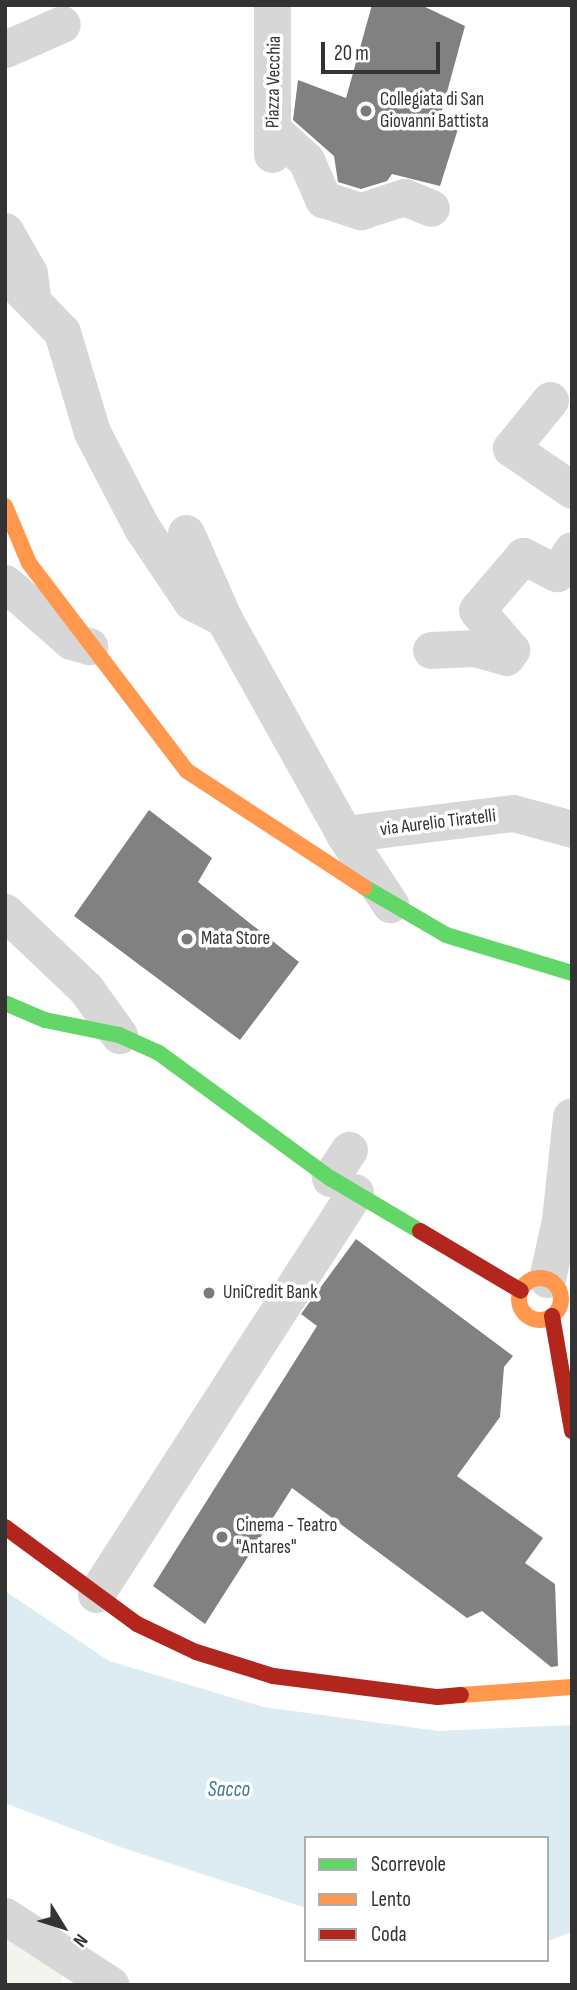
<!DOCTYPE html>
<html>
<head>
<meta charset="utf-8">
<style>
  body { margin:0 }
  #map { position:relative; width:577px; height:1990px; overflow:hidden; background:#fff; font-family:"Sofia Sans Condensed",sans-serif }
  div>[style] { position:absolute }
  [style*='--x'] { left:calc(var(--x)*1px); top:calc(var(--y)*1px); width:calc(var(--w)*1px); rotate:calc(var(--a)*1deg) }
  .green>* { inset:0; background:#f1f5ed }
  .water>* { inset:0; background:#ddebf3 }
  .building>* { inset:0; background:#818181 }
  .street>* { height:37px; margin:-18.5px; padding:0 18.5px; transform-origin:18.5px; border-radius:18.5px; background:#d7d7d7 }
  .fast>* { height:16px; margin:-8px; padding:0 8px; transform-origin:8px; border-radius:8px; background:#63d668 }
  .slow>* { height:16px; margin:-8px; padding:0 8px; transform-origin:8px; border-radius:8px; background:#ff974d }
  .slow>.ring { margin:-8px; padding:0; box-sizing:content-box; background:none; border:16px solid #ff974d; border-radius:50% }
  .jam>* { height:16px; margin:-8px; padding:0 8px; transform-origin:8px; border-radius:8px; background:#b3261e }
  .dots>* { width:19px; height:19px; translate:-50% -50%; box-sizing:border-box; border:4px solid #fff; border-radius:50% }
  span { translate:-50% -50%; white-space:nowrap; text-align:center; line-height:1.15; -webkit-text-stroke:7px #fff; paint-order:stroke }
  .street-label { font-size:19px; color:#333 }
  .poi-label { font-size:19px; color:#333 }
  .left { translate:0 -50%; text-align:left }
  .water-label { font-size:21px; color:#3f7597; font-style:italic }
  .frame { position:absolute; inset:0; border:7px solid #333; pointer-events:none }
  .legend { position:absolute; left:304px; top:1836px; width:245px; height:126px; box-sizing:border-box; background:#fff; border:2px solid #adadad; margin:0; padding:9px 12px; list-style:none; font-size:21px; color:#333 }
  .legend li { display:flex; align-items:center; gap:14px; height:35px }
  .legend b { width:35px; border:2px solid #adadad }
  .north { position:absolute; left:28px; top:1892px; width:70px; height:70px; -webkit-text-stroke:5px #fff; paint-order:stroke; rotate:128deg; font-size:19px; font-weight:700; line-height:28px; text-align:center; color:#333 }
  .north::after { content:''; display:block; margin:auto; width:24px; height:32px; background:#333; clip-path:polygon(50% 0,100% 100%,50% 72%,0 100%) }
  .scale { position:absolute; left:321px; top:42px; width:119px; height:32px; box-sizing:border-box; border:4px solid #333; border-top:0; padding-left:9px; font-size:21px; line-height:24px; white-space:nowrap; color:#333; -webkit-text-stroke:5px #fff; paint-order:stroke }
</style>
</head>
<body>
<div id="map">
  <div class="green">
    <div style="clip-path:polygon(5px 1925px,63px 1964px,61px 1985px,5px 1985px)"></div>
  </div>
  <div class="water">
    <div style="clip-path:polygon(5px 1591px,109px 1661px,264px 1707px,438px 1731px,572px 1725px,572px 1932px,547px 1941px,547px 1838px,306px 1838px,306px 1908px,120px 1847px,5px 1803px)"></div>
  </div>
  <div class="building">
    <div style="clip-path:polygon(372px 5px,421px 5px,465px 26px,438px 125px,458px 129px,440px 186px,392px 174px,387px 181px,361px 189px,338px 182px,334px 156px,293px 120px,298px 80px,346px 98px)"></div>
    <div style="clip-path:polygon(149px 810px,212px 858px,198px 882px,299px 962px,240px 1040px,74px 916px)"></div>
    <div style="clip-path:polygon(356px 1239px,513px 1356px,504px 1367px,500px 1417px,457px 1476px,543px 1538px,525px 1563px,555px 1584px,558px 1666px,551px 1667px,482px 1611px,467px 1618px,292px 1488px,205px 1624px,153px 1586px,317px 1326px,301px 1314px)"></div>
  </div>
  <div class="street">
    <div style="--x:272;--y:5;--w:149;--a:90"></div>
    <div style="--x:5;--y:49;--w:62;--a:-23.7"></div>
    <div style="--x:273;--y:130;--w:45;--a:42.3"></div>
    <div style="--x:306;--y:160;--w:43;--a:66.4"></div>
    <div style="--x:323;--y:199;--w:40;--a:18"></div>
    <div style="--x:361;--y:211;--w:45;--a:-18"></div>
    <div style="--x:404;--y:197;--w:29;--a:22"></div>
    <div style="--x:5;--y:231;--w:48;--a:60.3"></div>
    <div style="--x:29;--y:273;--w:24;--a:83"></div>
    <div style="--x:5;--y:273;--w:82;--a:46"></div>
    <div style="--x:62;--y:332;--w:104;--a:73.3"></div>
    <div style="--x:92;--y:432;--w:108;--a:62.5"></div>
    <div style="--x:142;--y:528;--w:89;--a:56"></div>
    <div style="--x:192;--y:602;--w:28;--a:27"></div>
    <div style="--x:550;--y:400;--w:62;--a:129.1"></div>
    <div style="--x:511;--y:448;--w:74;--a:34.5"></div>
    <div style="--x:186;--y:533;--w:94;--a:66.2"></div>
    <div style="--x:224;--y:619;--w:246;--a:60.8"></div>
    <div style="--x:344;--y:834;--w:84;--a:56.7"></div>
    <div style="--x:5;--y:583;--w:88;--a:41.3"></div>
    <div style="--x:71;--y:641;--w:19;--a:16"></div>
    <div style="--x:431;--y:650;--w:44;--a:-2.6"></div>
    <div style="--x:475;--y:648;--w:32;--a:16"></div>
    <div style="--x:506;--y:657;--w:9;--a:-54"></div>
    <div style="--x:511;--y:650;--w:52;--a:-130.4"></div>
    <div style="--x:477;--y:610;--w:71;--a:-49.6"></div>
    <div style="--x:523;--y:556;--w:38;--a:27"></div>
    <div style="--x:557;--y:573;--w:27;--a:-57"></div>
    <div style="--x:344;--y:834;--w:170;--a:-7.1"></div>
    <div style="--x:513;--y:813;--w:61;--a:15.2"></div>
    <div style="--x:5;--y:912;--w:112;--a:43.5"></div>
    <div style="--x:86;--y:989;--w:57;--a:54.3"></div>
    <div style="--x:330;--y:1178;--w:34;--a:-56"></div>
    <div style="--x:547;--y:1279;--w:60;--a:-77.6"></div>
    <div style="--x:560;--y:1220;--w:104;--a:-83.9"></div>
    <div style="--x:96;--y:1594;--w:478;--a:-57.2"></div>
    <div style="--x:5;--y:1916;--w:126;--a:33.1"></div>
  </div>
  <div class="fast">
    <div style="--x:364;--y:887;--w:95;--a:30.3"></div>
    <div style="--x:446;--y:935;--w:132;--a:16.8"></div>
    <div style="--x:5;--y:1003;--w:43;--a:23"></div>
    <div style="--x:45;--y:1020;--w:76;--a:11.5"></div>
    <div style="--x:119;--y:1035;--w:44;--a:24.2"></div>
    <div style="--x:159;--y:1053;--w:212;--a:36.2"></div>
    <div style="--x:330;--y:1178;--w:104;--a:30.5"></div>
  </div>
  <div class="slow">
    <div style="--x:5;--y:506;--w:62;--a:67.2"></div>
    <div style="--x:29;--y:563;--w:261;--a:52.8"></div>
    <div style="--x:187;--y:771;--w:212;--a:33.2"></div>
    <div class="ring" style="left:519px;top:1278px;width:26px;height:26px"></div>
    <div style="--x:461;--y:1695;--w:111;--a:-4.1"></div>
  </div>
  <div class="jam">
    <div style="--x:420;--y:1231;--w:117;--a:30.7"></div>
    <div style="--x:552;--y:1316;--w:117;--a:80.1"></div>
    <div style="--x:5;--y:1527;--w:164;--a:36.3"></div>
    <div style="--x:137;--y:1624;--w:65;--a:25.4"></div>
    <div style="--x:196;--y:1652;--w:81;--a:17.3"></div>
    <div style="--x:273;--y:1676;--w:166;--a:7.3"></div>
    <div style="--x:438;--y:1697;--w:23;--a:-5"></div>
  </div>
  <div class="dots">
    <div style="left:366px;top:111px;background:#7a7a7a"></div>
    <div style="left:187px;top:939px;background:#7a7a7a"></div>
    <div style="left:209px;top:1293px;background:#7a7a7a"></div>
    <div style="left:222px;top:1537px;background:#7a7a7a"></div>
  </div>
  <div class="street-label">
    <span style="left:274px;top:82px;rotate:-89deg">Piazza Vecchia</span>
    <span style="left:438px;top:823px;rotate:-7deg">via Aurelio Tiratelli</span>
  </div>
  <div class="poi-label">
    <span class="left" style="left:380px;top:111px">Collegiata di San<br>Giovanni Battista</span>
    <span class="left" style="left:201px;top:939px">Mata Store</span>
    <span class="left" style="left:223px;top:1293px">UniCredit Bank</span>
    <span class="left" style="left:236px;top:1537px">Cinema - Teatro<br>"Antares"</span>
  </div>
  <div class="water-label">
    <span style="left:229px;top:1790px">Sacco</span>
  </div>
  <div class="frame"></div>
  <ul class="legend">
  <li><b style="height:9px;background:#63d668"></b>Scorrevole</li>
  <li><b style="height:9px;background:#ff974d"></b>Lento</li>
  <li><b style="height:9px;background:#b3261e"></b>Coda</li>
  </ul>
  <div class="north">N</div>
  <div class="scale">20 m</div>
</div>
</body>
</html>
